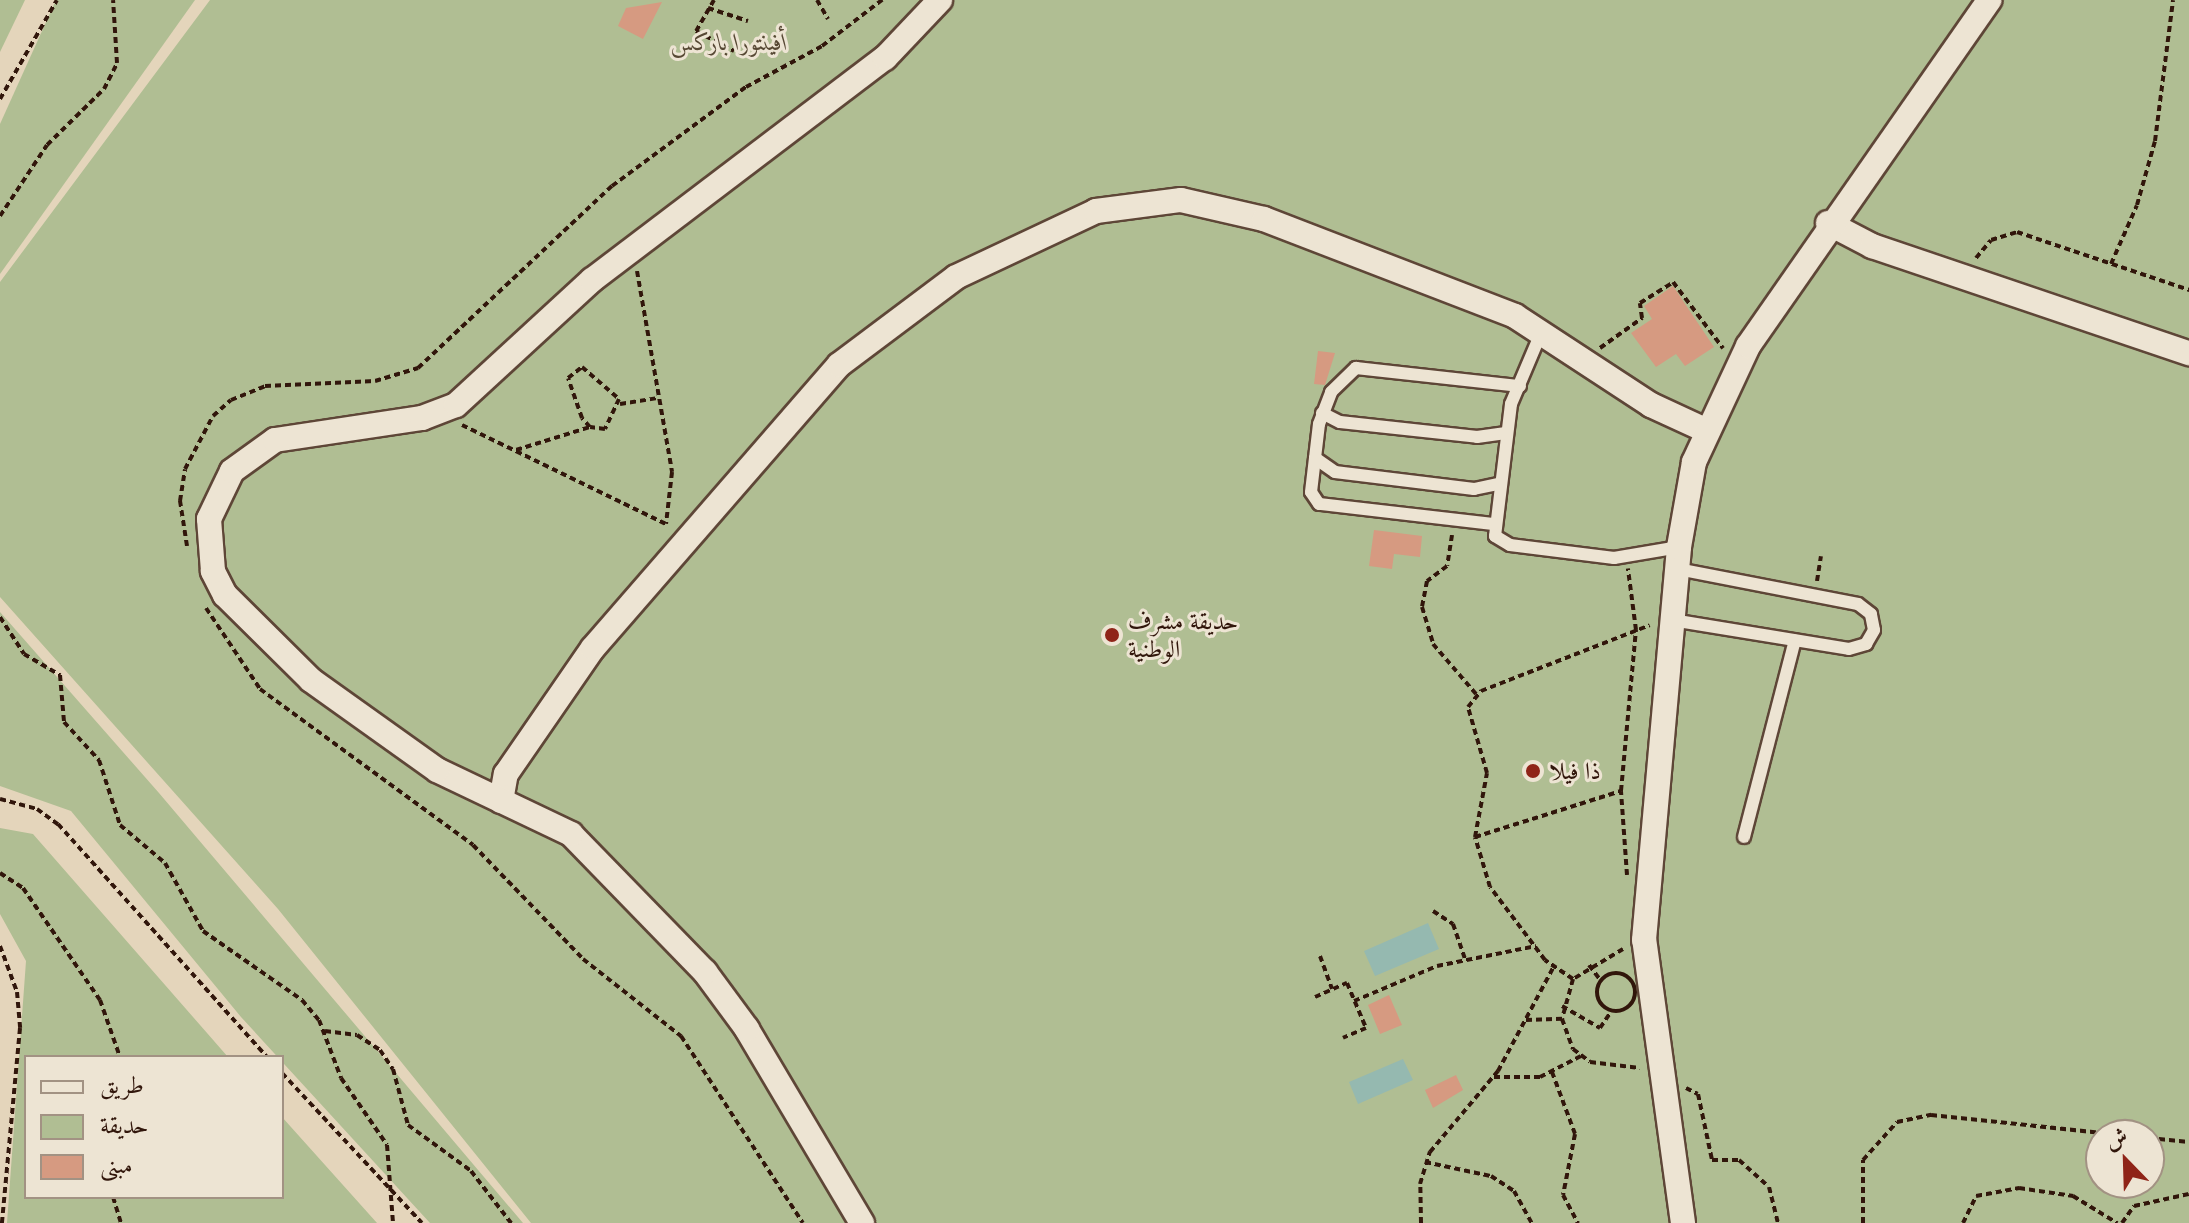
<!DOCTYPE html>
<html>
<head>
<meta charset="utf-8">
<style>
  body { margin:0 }
  #map { position:relative; width:2189px; height:1223px; overflow:hidden; background:#e4d5bb; font-family:"Libre Caslon Text",Amiri,serif }
  div>[style] { position:absolute }
  [style*='--x'] { left:calc(var(--x)*1px); top:calc(var(--y)*1px); width:calc(var(--w)*1px); rotate:calc(var(--a)*1deg) }
  .green>* { inset:0; background:#b0be93 }
  .water>* { inset:0; background:#95b9b0 }
  .building>* { inset:0; background:#d69a81 }
  .path>* { height:4px; margin-top:-2px; transform-origin:0; background:repeating-linear-gradient(90deg,#31160b 0 6px,transparent 0 10px) }
  .path>.ring { margin:-2px; padding:0; box-sizing:content-box; background:none; border:4px solid #31160b; border-radius:50% }
  .roads { filter:drop-shadow(2px 0 #5e4637) drop-shadow(-2px 0 #5e4637) drop-shadow(0 2px #5e4637) drop-shadow(0 -2px #5e4637) }
  .service>* { height:12px; margin:-6px; padding:0 6px; transform-origin:6px; border-radius:6px; background:#ede4d3 }
  .minor>* { height:24px; margin:-12px; padding:0 12px; transform-origin:12px; border-radius:12px; background:#ede4d3 }
  .dots>* { width:22px; height:22px; translate:-50% -50%; box-sizing:border-box; border:4px solid #ede4d3; border-radius:50% }
  span { translate:-50% -50%; white-space:nowrap; text-align:center; line-height:1.15; -webkit-text-stroke:6px #ede4d3; paint-order:stroke }
  .park-label { font-size:24px; color:#574834; font-style:italic }
  .poi-label { font-size:24px; color:#31160b }
  .left { translate:0 -50%; text-align:left }
  .legend { position:absolute; left:24px; top:1055px; width:260px; height:144px; box-sizing:border-box; background:#ede4d3; border:2px solid #a29283; margin:0; padding:10px 14px; list-style:none; font-size:24px; color:#31160b }
  .legend li { display:flex; align-items:center; gap:16px; height:40px }
  .legend b { width:40px; border:2px solid #a29283 }
  .north { position:absolute; left:2085px; top:1119px; width:80px; height:80px; box-sizing:border-box; background:#ede4d3; border:2px solid #a29283; border-radius:50%; rotate:337deg; font-size:22px; font-weight:700; line-height:32px; text-align:center; color:#31160b }
  .north::after { content:''; display:block; margin:auto; width:28px; height:36px; background:#8f2418; clip-path:polygon(50% 0,100% 100%,50% 72%,0 100%) }
</style>
</head>
<body>
<div id="map">
  <div class="green">
    <div style="clip-path:polygon(0 0,25px 0,0 52px)"></div>
    <div style="clip-path:polygon(56px 0,195px 0,0 274px,0 124px)"></div>
    <div style="clip-path:polygon(evenodd,210px 0,2189px 0,2189px 1223px,531px 1223px,278px 909px,0 597px,0 282px,210px 0,2101px 1135px,2149px 1135px,2149px 1183px,2101px 1183px,2101px 1135px)"></div>
    <div style="clip-path:polygon(0 612px,159px 793px,523px 1223px,430px 1223px,241px 1017px,71px 811px,0 786px)"></div>
    <div style="clip-path:polygon(0 828px,33px 834px,228px 1057px,26px 1057px,26px 1197px,282px 1197px,282px 1117px,377px 1223px,7px 1223px,26px 961px,0 914px)"></div>
  </div>
  <div class="water">
    <div style="clip-path:polygon(1428px 923px,1439px 949px,1375px 976px,1364px 951px)"></div>
    <div style="clip-path:polygon(1403px 1059px,1413px 1080px,1358px 1104px,1349px 1082px)"></div>
  </div>
  <div class="building">
    <div style="clip-path:polygon(662px 2px,643px 39px,618px 26px,626px 8px)"></div>
    <div style="clip-path:polygon(1673px 286px,1714px 347px,1685px 366px,1676px 354px,1656px 367px,1631px 333px,1652px 319px,1644px 306px)"></div>
    <div style="clip-path:polygon(1318px 351px,1335px 353px,1325px 385px,1314px 384px)"></div>
    <div style="clip-path:polygon(1374px 530px,1422px 536px,1420px 557px,1394px 554px,1392px 569px,1369px 566px)"></div>
    <div style="clip-path:polygon(1389px 995px,1402px 1025px,1380px 1034px,1368px 1005px)"></div>
    <div style="clip-path:polygon(1456px 1075px,1463px 1090px,1433px 1108px,1425px 1090px)"></div>
  </div>
  <div class="path">
    <div style="--x:714;--y:0;--w:36;--a:120"></div>
    <div style="--x:696;--y:31;--w:43;--a:27.8"></div>
    <div style="--x:817;--y:0;--w:22;--a:60"></div>
    <div style="--x:708;--y:8;--w:42;--a:18"></div>
    <div style="--x:0;--y:99;--w:114;--a:-60.1"></div>
    <div style="--x:0;--y:216;--w:85;--a:-56.5"></div>
    <div style="--x:47;--y:145;--w:80;--a:-44.5"></div>
    <div style="--x:104;--y:89;--w:29;--a:-63"></div>
    <div style="--x:117;--y:63;--w:63;--a:-93.6"></div>
    <div style="--x:1976;--y:258;--w:23;--a:-50"></div>
    <div style="--x:1991;--y:240;--w:27;--a:-17"></div>
    <div style="--x:2017;--y:232;--w:182;--a:18.6"></div>
    <div style="--x:2111;--y:264;--w:64;--a:-66.2"></div>
    <div style="--x:2137;--y:205;--w:66;--a:-74.3"></div>
    <div style="--x:2155;--y:141;--w:142;--a:-82.7"></div>
    <div style="--x:637;--y:271;--w:204;--a:80.1"></div>
    <div style="--x:672;--y:472;--w:52;--a:96.6"></div>
    <div style="--x:1600;--y:348;--w:52;--a:-35.5"></div>
    <div style="--x:1642;--y:318;--w:15;--a:-98"></div>
    <div style="--x:1640;--y:303;--w:39;--a:-32"></div>
    <div style="--x:1673;--y:282;--w:83;--a:52.9"></div>
    <div style="--x:582;--y:367;--w:49;--a:40.9"></div>
    <div style="--x:619;--y:399;--w:33;--a:115"></div>
    <div style="--x:605;--y:429;--w:15;--a:-172"></div>
    <div style="--x:590;--y:427;--w:12;--a:-132"></div>
    <div style="--x:582;--y:418;--w:42;--a:-109.3"></div>
    <div style="--x:568;--y:378;--w:18;--a:-38"></div>
    <div style="--x:620;--y:404;--w:39;--a:-9"></div>
    <div style="--x:462;--y:425;--w:227;--a:25.9"></div>
    <div style="--x:516;--y:450;--w:77;--a:-17.3"></div>
    <div style="--x:1452;--y:535;--w:31;--a:99"></div>
    <div style="--x:1447;--y:566;--w:25;--a:143"></div>
    <div style="--x:1427;--y:581;--w:26;--a:101"></div>
    <div style="--x:1422;--y:607;--w:39;--a:73"></div>
    <div style="--x:1433;--y:644;--w:66;--a:49.3"></div>
    <div style="--x:187;--y:546;--w:46;--a:-98.8"></div>
    <div style="--x:180;--y:501;--w:32;--a:-81"></div>
    <div style="--x:185;--y:469;--w:60;--a:-62.2"></div>
    <div style="--x:213;--y:416;--w:24;--a:-42"></div>
    <div style="--x:231;--y:400;--w:37;--a:-22"></div>
    <div style="--x:265;--y:386;--w:110;--a:-2.6"></div>
    <div style="--x:375;--y:381;--w:45;--a:-16.8"></div>
    <div style="--x:418;--y:368;--w:266;--a:-43.2"></div>
    <div style="--x:612;--y:186;--w:167;--a:-36.5"></div>
    <div style="--x:746;--y:87;--w:86;--a:-28.3"></div>
    <div style="--x:822;--y:46;--w:76;--a:-37.5"></div>
    <div style="--x:1817;--y:581;--w:25;--a:-81"></div>
    <div style="--x:206;--y:608;--w:97;--a:56.3"></div>
    <div style="--x:260;--y:689;--w:264;--a:36.2"></div>
    <div style="--x:473;--y:845;--w:158;--a:46"></div>
    <div style="--x:583;--y:959;--w:125;--a:38.2"></div>
    <div style="--x:681;--y:1036;--w:223;--a:56.9"></div>
    <div style="--x:0;--y:617;--w:44;--a:57"></div>
    <div style="--x:24;--y:654;--w:42;--a:30.3"></div>
    <div style="--x:60;--y:675;--w:47;--a:85.1"></div>
    <div style="--x:64;--y:722;--w:52;--a:47.4"></div>
    <div style="--x:99;--y:760;--w:68;--a:72.1"></div>
    <div style="--x:120;--y:825;--w:59;--a:40.2"></div>
    <div style="--x:165;--y:863;--w:78;--a:60.8"></div>
    <div style="--x:203;--y:931;--w:121;--a:34.9"></div>
    <div style="--x:302;--y:1000;--w:26;--a:50"></div>
    <div style="--x:319;--y:1020;--w:62;--a:69.2"></div>
    <div style="--x:341;--y:1078;--w:81;--a:55.5"></div>
    <div style="--x:387;--y:1145;--w:78;--a:85.6"></div>
    <div style="--x:0;--y:799;--w:38;--a:15"></div>
    <div style="--x:37;--y:809;--w:26;--a:36"></div>
    <div style="--x:58;--y:824;--w:313;--a:48.1"></div>
    <div style="--x:1475;--y:837;--w:153;--a:-17.5"></div>
    <div style="--x:0;--y:873;--w:27;--a:33"></div>
    <div style="--x:23;--y:888;--w:136;--a:55.5"></div>
    <div style="--x:100;--y:1000;--w:60;--a:70.7"></div>
    <div style="--x:1627;--y:875;--w:84;--a:-94.1"></div>
    <div style="--x:1621;--y:791;--w:162;--a:-84.7"></div>
    <div style="--x:1636;--y:630;--w:62;--a:-97.5"></div>
    <div style="--x:1433;--y:911;--w:24;--a:33"></div>
    <div style="--x:1453;--y:924;--w:39;--a:71"></div>
    <div style="--x:0;--y:946;--w:49;--a:69.7"></div>
    <div style="--x:17;--y:992;--w:36;--a:85"></div>
    <div style="--x:20;--y:1028;--w:196;--a:95.3"></div>
    <div style="--x:1623;--y:949;--w:58;--a:149"></div>
    <div style="--x:1573;--y:979;--w:41;--a:105.4"></div>
    <div style="--x:1562;--y:1019;--w:32;--a:70"></div>
    <div style="--x:1573;--y:1049;--w:21;--a:37"></div>
    <div style="--x:1590;--y:1062;--w:50;--a:6.8"></div>
    <div style="--x:1320;--y:956;--w:35;--a:70"></div>
    <div style="--x:1589;--y:965;--w:20;--a:53"></div>
    <div class="ring" style="left:1597px;top:973px;width:34px;height:34px"></div>
    <div style="--x:1573;--y:979;--w:34;--a:-146"></div>
    <div style="--x:1545;--y:960;--w:91;--a:-127"></div>
    <div style="--x:1490;--y:887;--w:52;--a:-106.7"></div>
    <div style="--x:1475;--y:837;--w:65;--a:-79.4"></div>
    <div style="--x:1487;--y:773;--w:69;--a:-106.1"></div>
    <div style="--x:1468;--y:707;--w:21;--a:-51"></div>
    <div style="--x:1481;--y:691;--w:181;--a:-21.3"></div>
    <div style="--x:1315;--y:997;--w:35;--a:-24"></div>
    <div style="--x:1347;--y:983;--w:49;--a:67.1"></div>
    <div style="--x:1366;--y:1028;--w:25;--a:157"></div>
    <div style="--x:1354;--y:1001;--w:90;--a:-22.9"></div>
    <div style="--x:1437;--y:966;--w:101;--a:-11.4"></div>
    <div style="--x:1562;--y:1006;--w:44;--a:30.1"></div>
    <div style="--x:1600;--y:1028;--w:22;--a:-56"></div>
    <div style="--x:1526;--y:1020;--w:36;--a:-2"></div>
    <div style="--x:325;--y:1031;--w:32;--a:7"></div>
    <div style="--x:357;--y:1035;--w:27;--a:33"></div>
    <div style="--x:380;--y:1050;--w:23;--a:56"></div>
    <div style="--x:393;--y:1069;--w:58;--a:75"></div>
    <div style="--x:408;--y:1125;--w:78;--a:36.1"></div>
    <div style="--x:471;--y:1171;--w:66;--a:52.4"></div>
    <div style="--x:1552;--y:1072;--w:66;--a:69.6"></div>
    <div style="--x:1575;--y:1134;--w:62;--a:101.1"></div>
    <div style="--x:1563;--y:1195;--w:32;--a:62"></div>
    <div style="--x:282;--y:1073;--w:205;--a:47"></div>
    <div style="--x:1494;--y:1077;--w:46;--a:0"></div>
    <div style="--x:1540;--y:1077;--w:46;--a:-27.1"></div>
    <div style="--x:1686;--y:1088;--w:13;--a:27"></div>
    <div style="--x:1698;--y:1094;--w:67;--a:78"></div>
    <div style="--x:1712;--y:1160;--w:27;--a:0"></div>
    <div style="--x:1739;--y:1160;--w:40;--a:42"></div>
    <div style="--x:1769;--y:1187;--w:37;--a:76"></div>
    <div style="--x:2149;--y:1138;--w:40;--a:5.7"></div>
    <div style="--x:1425;--y:1162;--w:67;--a:12"></div>
    <div style="--x:1491;--y:1176;--w:27;--a:33"></div>
    <div style="--x:1514;--y:1191;--w:37;--a:61"></div>
    <div style="--x:113;--y:1197;--w:27;--a:73"></div>
    <div style="--x:1421;--y:1223;--w:39;--a:-91"></div>
    <div style="--x:1420;--y:1184;--w:34;--a:-73"></div>
    <div style="--x:1430;--y:1152;--w:106;--a:-50"></div>
    <div style="--x:1498;--y:1071;--w:117;--a:-61.9"></div>
    <div style="--x:1863;--y:1223;--w:63;--a:-90"></div>
    <div style="--x:1863;--y:1160;--w:51;--a:-48.2"></div>
    <div style="--x:1897;--y:1122;--w:35;--a:-12"></div>
    <div style="--x:1931;--y:1115;--w:191;--a:6"></div>
    <div style="--x:1963;--y:1223;--w:30;--a:-64"></div>
    <div style="--x:1976;--y:1196;--w:44;--a:-10.5"></div>
    <div style="--x:2019;--y:1188;--w:55;--a:8.4"></div>
    <div style="--x:2073;--y:1196;--w:52;--a:31.5"></div>
    <div style="--x:2122;--y:1223;--w:21;--a:-55"></div>
    <div style="--x:2134;--y:1206;--w:56;--a:-12.3"></div>
  </div>
  <div class="roads">
    <div class="service">
      <div style="--x:1541;--y:333;--w:77;--a:112.9"></div>
      <div style="--x:1511;--y:404;--w:133;--a:96.9"></div>
      <div style="--x:1495;--y:536;--w:17;--a:31"></div>
      <div style="--x:1510;--y:545;--w:105;--a:7.1"></div>
      <div style="--x:1614;--y:558;--w:66;--a:-9.6"></div>
      <div style="--x:1322;--y:413;--w:20;--a:27"></div>
      <div style="--x:1340;--y:422;--w:138;--a:6.2"></div>
      <div style="--x:1477;--y:437;--w:29;--a:-8"></div>
      <div style="--x:1315;--y:458;--w:24;--a:35"></div>
      <div style="--x:1335;--y:472;--w:140;--a:7"></div>
      <div style="--x:1474;--y:489;--w:25;--a:-12"></div>
      <div style="--x:1493;--y:524;--w:175;--a:-173.4"></div>
      <div style="--x:1319;--y:504;--w:14;--a:-124"></div>
      <div style="--x:1311;--y:492;--w:68;--a:-83.3"></div>
      <div style="--x:1319;--y:424;--w:34;--a:-69"></div>
      <div style="--x:1331;--y:392;--w:35;--a:-44"></div>
      <div style="--x:1356;--y:368;--w:165;--a:6.3"></div>
      <div style="--x:1672;--y:620;--w:179;--a:9.3"></div>
      <div style="--x:1849;--y:649;--w:18;--a:-16"></div>
      <div style="--x:1866;--y:644;--w:16;--a:-60"></div>
      <div style="--x:1874;--y:630;--w:16;--a:-101"></div>
      <div style="--x:1871;--y:614;--w:16;--a:-142"></div>
      <div style="--x:1858;--y:604;--w:183;--a:-169"></div>
      <div style="--x:1744;--y:837;--w:203;--a:-75.5"></div>
    </div>
    <div class="minor">
      <div style="--x:1828;--y:223;--w:50;--a:27.6"></div>
      <div style="--x:1872;--y:246;--w:335;--a:18.7"></div>
      <div style="--x:501;--y:801;--w:27;--a:-80"></div>
      <div style="--x:506;--y:774;--w:153;--a:-55.4"></div>
      <div style="--x:593;--y:648;--w:375;--a:-49"></div>
      <div style="--x:839;--y:365;--w:146;--a:-36.9"></div>
      <div style="--x:956;--y:277;--w:155;--a:-25.2"></div>
      <div style="--x:1096;--y:211;--w:86;--a:-7.4"></div>
      <div style="--x:1181;--y:200;--w:85;--a:12.9"></div>
      <div style="--x:1264;--y:219;--w:269;--a:21.1"></div>
      <div style="--x:1515;--y:316;--w:163;--a:33.2"></div>
      <div style="--x:1651;--y:405;--w:60;--a:24.8"></div>
      <div style="--x:862;--y:1223;--w:226;--a:-120.7"></div>
      <div style="--x:747;--y:1029;--w:71;--a:-126.4"></div>
      <div style="--x:705;--y:972;--w:192;--a:-134.2"></div>
      <div style="--x:571;--y:834;--w:148;--a:-154.5"></div>
      <div style="--x:437;--y:770;--w:155;--a:-144.5"></div>
      <div style="--x:311;--y:680;--w:121;--a:-135.3"></div>
      <div style="--x:225;--y:595;--w:27;--a:-117"></div>
      <div style="--x:213;--y:571;--w:52;--a:-94.4"></div>
      <div style="--x:209;--y:519;--w:53;--a:-64.4"></div>
      <div style="--x:232;--y:471;--w:53;--a:-35.8"></div>
      <div style="--x:275;--y:440;--w:149;--a:-8.5"></div>
      <div style="--x:422;--y:418;--w:36;--a:-21"></div>
      <div style="--x:456;--y:405;--w:185;--a:-42.6"></div>
      <div style="--x:592;--y:280;--w:368;--a:-37.2"></div>
      <div style="--x:885;--y:58;--w:80;--a:-46.5"></div>
      <div style="--x:1683;--y:1223;--w:286;--a:-97.8"></div>
      <div style="--x:1644;--y:940;--w:395;--a:-84.9"></div>
      <div style="--x:1679;--y:547;--w:86;--a:-80"></div>
      <div style="--x:1694;--y:462;--w:128;--a:-65"></div>
      <div style="--x:1748;--y:346;--w:422;--a:-55.1"></div>
    </div>
  </div>
  <div class="dots">
    <div style="left:1112px;top:635px;background:#8f2418"></div>
    <div style="left:1533px;top:771px;background:#8f2418"></div>
  </div>
  <div class="park-label">
    <span style="left:729px;top:42px">أفينتورا باركس</span>
  </div>
  <div class="poi-label">
    <span class="left" style="left:1128px;top:635px">حديقة مشرف<br>الوطنية</span>
    <span class="left" style="left:1549px;top:771px">ذا فيلا</span>
  </div>
  <ul class="legend">
  <li><b style="height:10px;background:#ede4d3"></b>طريق</li>
  <li><b style="height:22px;background:#b0be93"></b>حديقة</li>
  <li><b style="height:22px;background:#d69a81"></b>مبنى</li>
  </ul>
  <div class="north">ش</div>
</div>
</body>
</html>
